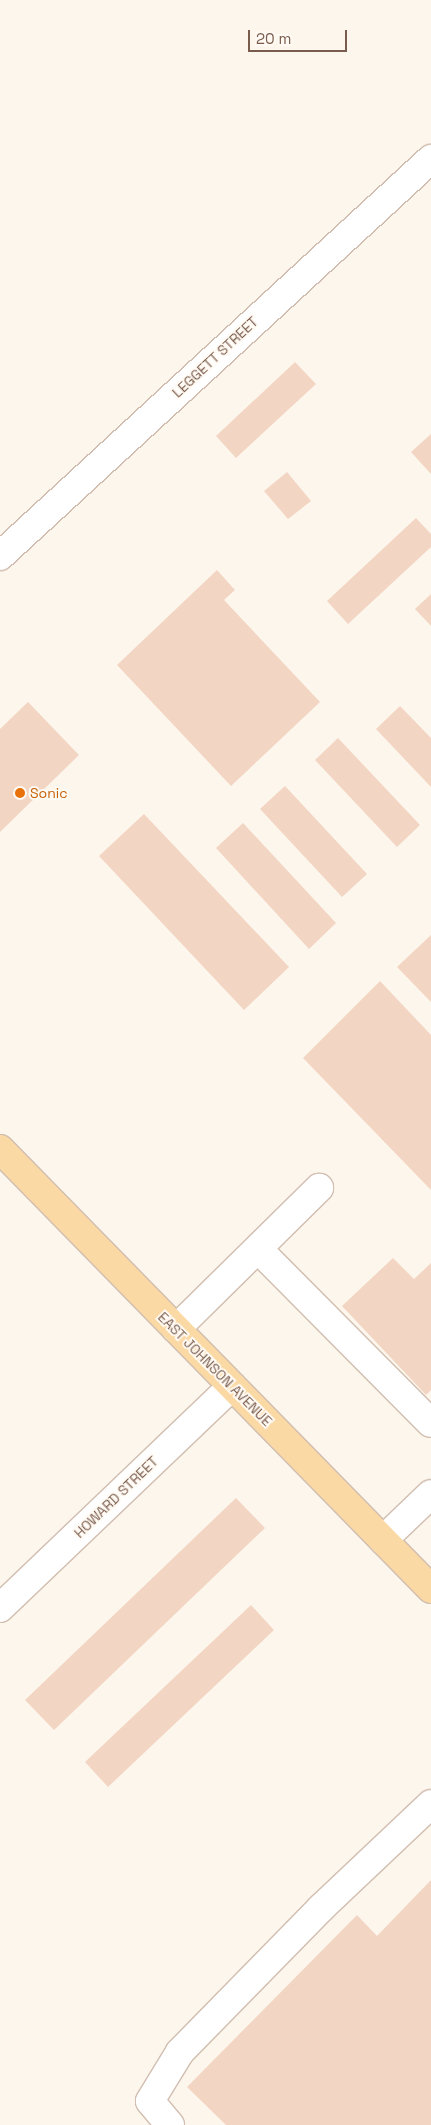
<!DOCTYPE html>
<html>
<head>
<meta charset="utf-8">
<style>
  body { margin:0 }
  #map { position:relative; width:431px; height:2125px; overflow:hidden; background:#fdf6ec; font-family:"Space Grotesk",sans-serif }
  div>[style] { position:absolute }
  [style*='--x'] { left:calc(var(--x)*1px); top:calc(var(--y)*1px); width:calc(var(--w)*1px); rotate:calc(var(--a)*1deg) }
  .building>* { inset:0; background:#f3d5c3 }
  .roads { filter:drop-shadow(1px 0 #d1beb0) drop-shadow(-1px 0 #d1beb0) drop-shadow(0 1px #d1beb0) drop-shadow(0 -1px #d1beb0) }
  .minor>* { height:28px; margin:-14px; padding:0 14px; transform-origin:14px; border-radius:14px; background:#fff }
  .major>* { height:28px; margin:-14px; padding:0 14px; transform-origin:14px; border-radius:14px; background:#fbd9a5 }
  .dots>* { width:14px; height:14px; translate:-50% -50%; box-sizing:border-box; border:2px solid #fffaf3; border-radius:50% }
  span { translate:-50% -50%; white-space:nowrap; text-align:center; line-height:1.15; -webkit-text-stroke:4px #fffaf3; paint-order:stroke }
  .street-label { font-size:14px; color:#7a5c4d }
  .food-label { font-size:14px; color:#c56008 }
  .left { translate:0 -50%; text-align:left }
  .scale { position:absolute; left:248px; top:30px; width:99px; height:22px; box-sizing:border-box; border:2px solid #7a5c4d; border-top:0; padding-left:6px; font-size:15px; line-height:18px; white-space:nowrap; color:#7a5c4d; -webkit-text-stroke:4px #fffaf3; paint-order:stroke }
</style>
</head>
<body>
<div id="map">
  <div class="building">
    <div style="clip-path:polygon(295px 362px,316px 384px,236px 458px,216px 436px)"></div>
    <div style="clip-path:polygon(431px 434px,431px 474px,411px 452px)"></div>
    <div style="clip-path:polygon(287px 472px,311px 501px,288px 519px,264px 491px)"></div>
    <div style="clip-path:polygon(416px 518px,431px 534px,431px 547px,348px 624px,327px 601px)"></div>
    <div style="clip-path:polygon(217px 570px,235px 590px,224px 600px,320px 702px,231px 786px,117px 665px)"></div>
    <div style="clip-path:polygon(431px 594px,431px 626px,415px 609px)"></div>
    <div style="clip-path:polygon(28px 702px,79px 755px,0 832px,0 729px)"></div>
    <div style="clip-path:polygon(400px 706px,431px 738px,431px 787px,376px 729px)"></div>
    <div style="clip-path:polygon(338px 738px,420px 825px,397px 847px,315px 760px)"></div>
    <div style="clip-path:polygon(285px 786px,367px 874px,342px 897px,260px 809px)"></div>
    <div style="clip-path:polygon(144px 814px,289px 967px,244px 1010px,99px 856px)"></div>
    <div style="clip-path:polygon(243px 823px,336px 923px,309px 949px,216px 848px)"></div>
    <div style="clip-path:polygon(431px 935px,431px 1002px,397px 967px)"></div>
    <div style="clip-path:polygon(380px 981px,431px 1035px,431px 1190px,303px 1058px)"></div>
    <div style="clip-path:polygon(393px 1258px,414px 1279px,431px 1263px,431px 1390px,426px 1395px,342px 1306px)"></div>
    <div style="clip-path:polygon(236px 1498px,265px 1528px,54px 1730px,25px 1700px)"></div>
    <div style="clip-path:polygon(251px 1605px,274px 1630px,108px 1787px,85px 1762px)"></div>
    <div style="clip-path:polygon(431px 1880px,431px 2125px,226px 2125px,187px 2087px,357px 1915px,377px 1936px)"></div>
  </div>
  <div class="roads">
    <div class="minor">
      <div style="--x:0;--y:556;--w:586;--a:-42.65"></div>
      <div style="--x:258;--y:1249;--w:245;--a:45.2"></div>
      <div style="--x:176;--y:1329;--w:201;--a:-44.6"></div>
      <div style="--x:383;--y:1540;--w:66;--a:-43.8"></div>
      <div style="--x:0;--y:1608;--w:321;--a:-43.7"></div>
      <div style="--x:170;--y:2125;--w:31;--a:-130"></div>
      <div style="--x:150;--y:2101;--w:57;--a:-58.5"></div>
      <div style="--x:180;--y:2052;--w:202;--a:-45.6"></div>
      <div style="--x:321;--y:1908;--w:151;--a:-43.4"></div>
    </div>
    <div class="major">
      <div style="--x:0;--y:1149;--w:616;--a:45.59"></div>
    </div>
  </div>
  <div class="dots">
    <div style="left:20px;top:793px;background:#e8710a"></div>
  </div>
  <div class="street-label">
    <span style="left:215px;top:357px;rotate:-43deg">LEGGETT STREET</span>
    <span style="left:215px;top:1369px;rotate:45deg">EAST JOHNSON AVENUE</span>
    <span style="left:116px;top:1497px;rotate:-44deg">HOWARD STREET</span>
  </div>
  <div class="food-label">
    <span class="left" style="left:30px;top:793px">Sonic</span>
  </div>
  <div class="scale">20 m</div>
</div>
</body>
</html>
